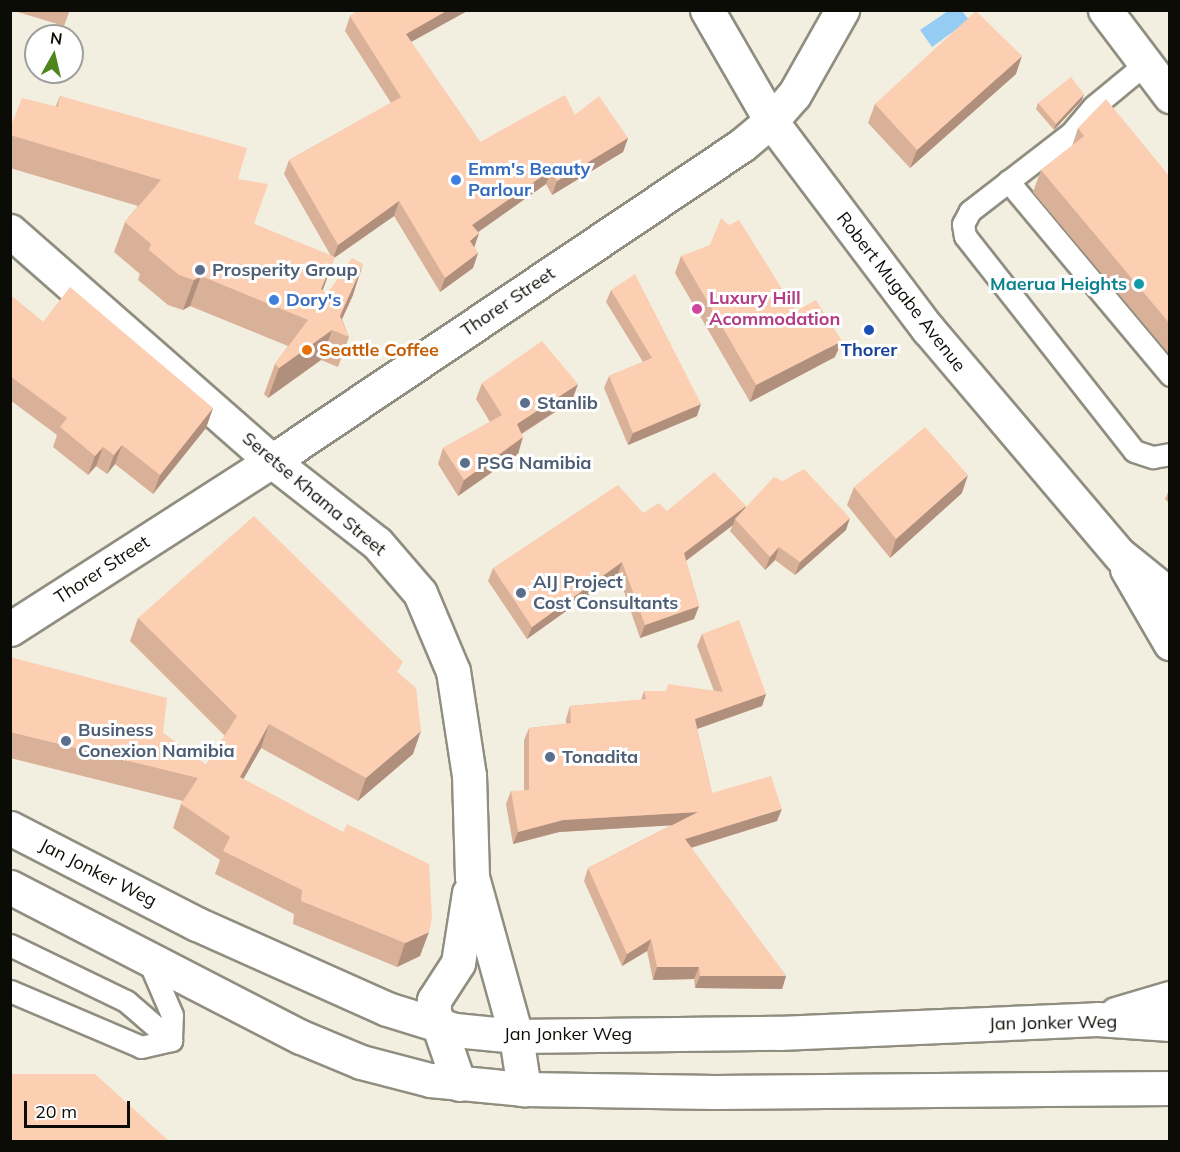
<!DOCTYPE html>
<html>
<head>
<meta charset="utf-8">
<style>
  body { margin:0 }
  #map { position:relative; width:1180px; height:1152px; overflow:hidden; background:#f2efe1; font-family:Mulish,sans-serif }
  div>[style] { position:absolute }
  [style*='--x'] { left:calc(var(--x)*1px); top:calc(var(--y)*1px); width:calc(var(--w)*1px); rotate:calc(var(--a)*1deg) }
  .water>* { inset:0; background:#95ccf4 }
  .roads { filter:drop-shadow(2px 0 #908e80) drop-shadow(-2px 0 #908e80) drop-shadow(0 2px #908e80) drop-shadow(0 -2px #908e80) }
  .service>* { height:21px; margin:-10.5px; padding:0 10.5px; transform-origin:10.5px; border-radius:10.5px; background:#fff }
  .minor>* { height:33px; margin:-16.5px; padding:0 16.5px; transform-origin:16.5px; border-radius:16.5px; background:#fff }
  .secondary>* { height:33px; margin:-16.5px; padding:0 16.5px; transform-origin:16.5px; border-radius:16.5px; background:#fff }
  .wall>* { inset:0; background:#d9b199 }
  .shaded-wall>* { inset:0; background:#b0907d }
  .building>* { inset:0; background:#fcceb2 }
  .dots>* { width:16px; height:16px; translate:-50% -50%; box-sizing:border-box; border:3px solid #fff; border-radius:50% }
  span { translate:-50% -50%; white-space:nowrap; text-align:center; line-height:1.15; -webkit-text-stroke:6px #fff; paint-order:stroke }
  .shop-label { font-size:18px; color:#366cbe; font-weight:700 }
  .left { translate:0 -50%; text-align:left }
  .service-label { font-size:18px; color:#4e5e75; font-weight:700 }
  .culture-label { font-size:18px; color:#0d838f; font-weight:700 }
  .right { translate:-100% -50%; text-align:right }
  .street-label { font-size:18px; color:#0c0c07 }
  .hotel-label { font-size:18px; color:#b23c85; font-weight:700 }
  .food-label { font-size:18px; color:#c56008; font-weight:700 }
  .transit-label { font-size:18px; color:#164399; font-weight:700 }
  .frame { position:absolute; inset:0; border:12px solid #0c0c07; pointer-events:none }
  .north { position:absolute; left:24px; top:24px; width:60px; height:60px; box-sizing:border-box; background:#fff; border:2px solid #9e9e9c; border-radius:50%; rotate:8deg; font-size:16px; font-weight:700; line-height:24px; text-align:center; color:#0c0c07 }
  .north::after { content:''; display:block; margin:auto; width:21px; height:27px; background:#4e851e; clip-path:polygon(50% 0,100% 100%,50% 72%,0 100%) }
  .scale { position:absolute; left:24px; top:1101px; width:106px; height:27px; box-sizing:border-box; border:3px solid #0c0c07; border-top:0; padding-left:8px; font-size:18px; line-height:21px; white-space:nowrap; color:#0c0c07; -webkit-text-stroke:4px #fff; paint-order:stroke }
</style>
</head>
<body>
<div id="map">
  <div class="water">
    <div style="clip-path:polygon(948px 11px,962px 11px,969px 20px,932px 47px,920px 30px)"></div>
  </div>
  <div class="roads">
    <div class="service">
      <div style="--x:1145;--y:64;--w:67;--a:140.4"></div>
      <div style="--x:1093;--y:107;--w:34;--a:130"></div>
      <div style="--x:1071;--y:133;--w:128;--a:142.3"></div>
      <div style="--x:970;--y:211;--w:15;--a:118"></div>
      <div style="--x:963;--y:224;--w:12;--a:81"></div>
      <div style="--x:965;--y:236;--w:273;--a:51.8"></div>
      <div style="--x:1134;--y:451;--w:20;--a:18"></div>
      <div style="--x:1153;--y:457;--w:17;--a:-10"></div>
      <div style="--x:1008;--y:181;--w:253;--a:50.1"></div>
      <div style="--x:10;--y:945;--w:129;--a:25.8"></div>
      <div style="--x:126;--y:1001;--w:60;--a:40.9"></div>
      <div style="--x:10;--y:991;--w:142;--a:23.1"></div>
      <div style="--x:141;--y:1047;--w:31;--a:-13"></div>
      <div style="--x:171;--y:1040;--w:25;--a:-88"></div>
      <div style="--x:172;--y:1015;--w:63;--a:-113.3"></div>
    </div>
    <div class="minor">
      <div style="--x:1105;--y:10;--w:108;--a:52.9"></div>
      <div style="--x:10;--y:231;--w:349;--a:41.3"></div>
      <div style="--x:272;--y:461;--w:133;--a:38"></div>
      <div style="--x:377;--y:543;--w:66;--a:49.3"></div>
      <div style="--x:420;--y:593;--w:85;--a:67.1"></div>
      <div style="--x:453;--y:671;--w:105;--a:81.3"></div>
      <div style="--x:469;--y:775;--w:102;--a:88.3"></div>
      <div style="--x:472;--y:877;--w:165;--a:74.5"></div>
      <div style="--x:516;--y:1036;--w:54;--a:81.4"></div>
      <div style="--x:10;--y:629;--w:311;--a:-32.7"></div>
      <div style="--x:272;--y:461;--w:566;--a:-33.91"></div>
      <div style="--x:742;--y:145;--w:38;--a:-40"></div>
      <div style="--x:771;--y:121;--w:35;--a:-49"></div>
      <div style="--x:794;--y:95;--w:98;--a:-60.5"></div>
      <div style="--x:459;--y:1084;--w:76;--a:-109.1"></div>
      <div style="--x:434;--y:1012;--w:12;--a:-90"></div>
      <div style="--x:434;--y:1000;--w:44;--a:-57"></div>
      <div style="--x:458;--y:963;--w:71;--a:-81.1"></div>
    </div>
    <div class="secondary">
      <div style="--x:707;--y:10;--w:128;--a:60"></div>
      <div style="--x:771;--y:121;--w:261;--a:53"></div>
      <div style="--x:928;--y:329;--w:297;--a:49.7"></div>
      <div style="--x:1120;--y:555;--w:64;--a:38.7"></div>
      <div style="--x:1127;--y:569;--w:86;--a:59.8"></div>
      <div style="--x:10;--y:828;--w:210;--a:27.2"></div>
      <div style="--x:197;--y:924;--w:208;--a:24.1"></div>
      <div style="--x:387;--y:1009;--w:71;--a:17.2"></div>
      <div style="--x:455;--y:1030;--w:61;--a:5.6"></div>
      <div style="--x:516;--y:1036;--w:263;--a:-0.7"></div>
      <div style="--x:779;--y:1033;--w:318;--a:-2.5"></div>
      <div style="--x:1097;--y:1019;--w:73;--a:3.9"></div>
      <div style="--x:10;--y:887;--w:327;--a:27.3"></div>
      <div style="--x:301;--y:1037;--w:65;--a:22.6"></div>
      <div style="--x:361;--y:1062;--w:71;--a:14.6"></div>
      <div style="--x:430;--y:1080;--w:94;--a:5.5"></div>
      <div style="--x:524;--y:1089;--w:191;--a:0.9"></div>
      <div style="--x:715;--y:1092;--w:455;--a:-0.5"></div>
      <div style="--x:1116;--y:1014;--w:56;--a:-16.5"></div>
    </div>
  </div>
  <div class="wall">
    <div style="clip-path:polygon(11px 10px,70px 10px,64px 26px)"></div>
    <div style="clip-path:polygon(360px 10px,469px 10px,411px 42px,480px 142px,575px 115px,628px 138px,623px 152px,552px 195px,546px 184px,478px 232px,479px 233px,474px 247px,478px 253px,473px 268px,440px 292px,394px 216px,334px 258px,322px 290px,327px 294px,353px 295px,342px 319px,349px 337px,338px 367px,321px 360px,268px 398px,264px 394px,275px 364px,288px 346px,190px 306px,183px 310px,168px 305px,138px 280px,140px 274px,114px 252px,125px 222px,138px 206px,10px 168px,10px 128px,56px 106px,60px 96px,238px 179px,254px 224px,331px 256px,284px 174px,289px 160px,391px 103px,345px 31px,350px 16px)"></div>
    <div style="clip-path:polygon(1016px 74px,910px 168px,868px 123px,875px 104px)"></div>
    <div style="clip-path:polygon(1082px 100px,1054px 130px,1036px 109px,1038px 103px)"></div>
    <div style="clip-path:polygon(1078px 128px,1170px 177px,1170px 355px,1033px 192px,1041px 170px,1072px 146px)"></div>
    <div style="clip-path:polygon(681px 256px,796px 311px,835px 357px,750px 402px,675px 273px)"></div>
    <div style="clip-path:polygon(611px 290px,697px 416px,628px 445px,604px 388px,609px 376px,643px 362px,606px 302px)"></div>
    <div style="clip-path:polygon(10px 295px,43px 322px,213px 408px,206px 428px,153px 494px,115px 464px,107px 474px,96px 466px,88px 475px,53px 447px,57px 435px,10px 400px)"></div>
    <div style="clip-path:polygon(482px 383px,572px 401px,522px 434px,518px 454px,458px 496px,438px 464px,443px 448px,490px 422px,476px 399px)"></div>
    <div style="clip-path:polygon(854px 487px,962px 493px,890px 558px,847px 505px)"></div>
    <div style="clip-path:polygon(1170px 488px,1170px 504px,1165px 499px)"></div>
    <div style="clip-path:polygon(746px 506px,745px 508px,846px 530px,795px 575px,775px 560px,765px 570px,730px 531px,733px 525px,686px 561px,699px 606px,694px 619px,640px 638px,618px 574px,527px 639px,488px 581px,493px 568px,643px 513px)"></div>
    <div style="clip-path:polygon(138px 618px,399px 673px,413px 754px,358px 801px,261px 748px,243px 779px,420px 956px,397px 967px,293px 924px,294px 914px,215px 874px,220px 860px,173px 828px,181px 804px,183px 801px,10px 758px,10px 657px,163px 733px,206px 765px,225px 736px,130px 641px)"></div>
    <div style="clip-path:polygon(702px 634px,766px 694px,762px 706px,697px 729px,712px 793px,777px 821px,691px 848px,786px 976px,782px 989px,695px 988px,694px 979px,653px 980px,647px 951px,622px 966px,584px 881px,588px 868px,672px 825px,559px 832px,513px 844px,506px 804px,511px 791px,524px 791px,524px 740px,529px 728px,566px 724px,566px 719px,570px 706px,641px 700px,644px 691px,714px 691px,697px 646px)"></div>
  </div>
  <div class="shaded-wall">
    <div style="clip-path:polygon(448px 10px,469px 10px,400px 48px,406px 34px)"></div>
    <div style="clip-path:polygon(1022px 56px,1016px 74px,910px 168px,917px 150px)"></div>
    <div style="clip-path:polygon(1084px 94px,1082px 100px,1054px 130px,1056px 124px)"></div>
    <div style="clip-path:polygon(628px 138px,623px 152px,552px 195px,557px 181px)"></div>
    <div style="clip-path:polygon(551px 170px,546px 184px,467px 240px,472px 225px)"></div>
    <div style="clip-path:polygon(399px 201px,394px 216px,334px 258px,324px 287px,310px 319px,338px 245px)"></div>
    <div style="clip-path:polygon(479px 233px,474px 248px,470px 241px)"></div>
    <div style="clip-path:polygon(478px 253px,473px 268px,440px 292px,445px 278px)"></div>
    <div style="clip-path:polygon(363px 264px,353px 295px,336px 332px,340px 316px)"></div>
    <div style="clip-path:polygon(201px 276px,190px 306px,183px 310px,194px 280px)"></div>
    <div style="clip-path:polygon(332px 330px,321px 360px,268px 398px,279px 368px)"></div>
    <div style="clip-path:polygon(842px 341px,835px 357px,750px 402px,756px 385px)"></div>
    <div style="clip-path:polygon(578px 384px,572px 401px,511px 440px,517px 424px)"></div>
    <div style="clip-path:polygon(701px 404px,697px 416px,628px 445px,633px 433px)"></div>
    <div style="clip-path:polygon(213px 408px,206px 428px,153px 494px,160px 475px)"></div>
    <div style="clip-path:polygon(523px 437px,518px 454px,458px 496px,464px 480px)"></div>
    <div style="clip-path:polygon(122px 445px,115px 464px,107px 474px,114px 455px)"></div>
    <div style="clip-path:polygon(103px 447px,96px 466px,88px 475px,95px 456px)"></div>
    <div style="clip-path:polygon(968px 475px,962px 493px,890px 558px,896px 539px)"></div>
    <div style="clip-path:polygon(746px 506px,741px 518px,735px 519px,733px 525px,679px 566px,684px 553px)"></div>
    <div style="clip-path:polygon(850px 518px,846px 530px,795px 575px,800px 562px)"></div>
    <div style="clip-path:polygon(779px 547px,775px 560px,765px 570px,770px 557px)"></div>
    <div style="clip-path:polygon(622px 562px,618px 574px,527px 639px,532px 627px)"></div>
    <div style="clip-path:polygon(699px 606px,694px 619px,640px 638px,645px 625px)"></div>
    <div style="clip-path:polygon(766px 694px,762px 706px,691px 731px,695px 719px)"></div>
    <div style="clip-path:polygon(269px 724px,261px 748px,231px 801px,240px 777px)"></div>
    <div style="clip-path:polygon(421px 731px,413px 754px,358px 801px,366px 778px)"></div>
    <div style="clip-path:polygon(782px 809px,777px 821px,680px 851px,685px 839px)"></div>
    <div style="clip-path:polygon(698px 812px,694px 824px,559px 832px,513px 844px,518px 832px,563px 820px)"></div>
    <div style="clip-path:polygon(429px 932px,420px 956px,397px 967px,405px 943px)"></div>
    <div style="clip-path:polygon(651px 939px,647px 951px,622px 966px,627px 954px)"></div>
    <div style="clip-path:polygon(657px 967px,699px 967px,694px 979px,653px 980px)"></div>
    <div style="clip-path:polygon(700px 976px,786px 976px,782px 989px,695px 988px)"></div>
  </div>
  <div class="building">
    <div style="clip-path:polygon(360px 10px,448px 10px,406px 34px,480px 142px,565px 95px,575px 115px,599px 96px,628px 138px,557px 181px,551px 170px,472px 225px,479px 233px,470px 241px,478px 253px,445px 278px,399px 201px,338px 245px,289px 160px,401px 97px,350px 16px)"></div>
    <div style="clip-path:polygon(976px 11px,1022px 56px,917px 150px,875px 104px)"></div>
    <div style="clip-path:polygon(1071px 77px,1084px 94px,1056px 124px,1038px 103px)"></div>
    <div style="clip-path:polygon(60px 96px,247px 148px,238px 179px,268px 184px,254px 224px,335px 257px,321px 289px,327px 294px,352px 258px,363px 264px,340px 316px,349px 337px,332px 330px,279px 368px,275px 364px,308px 320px,201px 276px,194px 280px,179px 275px,149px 250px,151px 244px,125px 222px,161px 180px,10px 135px,10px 128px,22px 98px,58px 107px)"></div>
    <div style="clip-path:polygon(1106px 99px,1170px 177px,1170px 324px,1041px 170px,1084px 136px,1078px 128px)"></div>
    <div style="clip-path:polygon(721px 218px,729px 225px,739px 220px,796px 311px,816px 300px,842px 341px,756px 385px,681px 256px,710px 245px)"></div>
    <div style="clip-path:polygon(635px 274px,701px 404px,633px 433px,609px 376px,652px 358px,611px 290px)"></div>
    <div style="clip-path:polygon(70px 287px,213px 408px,160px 475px,122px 445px,114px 455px,103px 447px,95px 456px,60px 427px,67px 418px,10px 376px,10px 295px,43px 322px)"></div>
    <div style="clip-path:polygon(542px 341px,578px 384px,517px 424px,523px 437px,464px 480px,443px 448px,502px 415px,482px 383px)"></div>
    <div style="clip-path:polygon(925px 427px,968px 475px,896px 539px,854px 487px)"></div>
    <div style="clip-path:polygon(804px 469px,850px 518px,800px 562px,779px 547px,770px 557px,735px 519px,774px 477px,783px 481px)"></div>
    <div style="clip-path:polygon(714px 472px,746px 506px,684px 553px,699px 606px,645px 625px,622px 562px,532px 627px,493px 568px,618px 485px,643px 513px,659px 503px,667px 511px)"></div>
    <div style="clip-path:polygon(254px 516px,403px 662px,397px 672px,416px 688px,421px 731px,366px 778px,269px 724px,240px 777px,343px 832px,347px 824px,429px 864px,432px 918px,429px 932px,405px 943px,301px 901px,302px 890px,223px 851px,230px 837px,181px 804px,198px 778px,10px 732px,10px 657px,167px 698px,163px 733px,206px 765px,237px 716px,138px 618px)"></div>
    <div style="clip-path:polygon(739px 620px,766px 694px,695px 719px,712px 793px,771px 776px,782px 809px,685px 839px,786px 976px,700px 976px,699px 967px,657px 967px,651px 939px,627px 954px,588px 868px,698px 812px,563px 820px,518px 832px,511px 791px,529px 790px,529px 728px,571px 723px,570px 706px,646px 699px,644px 691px,666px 691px,668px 684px,723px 692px,702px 634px)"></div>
    <div style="clip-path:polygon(10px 1074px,95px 1074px,170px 1142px,10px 1142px)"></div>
  </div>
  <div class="dots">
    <div style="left:456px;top:180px;background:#3f7fe0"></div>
    <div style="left:200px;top:270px;background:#5c6f8a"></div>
    <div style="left:1139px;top:284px;background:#0f9aa8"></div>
    <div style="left:274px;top:300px;background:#3f7fe0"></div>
    <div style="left:697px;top:309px;background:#d1479c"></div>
    <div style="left:869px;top:330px;background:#1a4fb4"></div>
    <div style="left:307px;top:350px;background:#e8710a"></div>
    <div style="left:525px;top:403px;background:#5c6f8a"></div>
    <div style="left:465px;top:463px;background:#5c6f8a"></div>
    <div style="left:521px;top:593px;background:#5c6f8a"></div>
    <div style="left:66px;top:741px;background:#5c6f8a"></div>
    <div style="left:550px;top:757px;background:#5c6f8a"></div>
  </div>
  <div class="shop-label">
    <span class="left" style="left:468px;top:180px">Emm's Beauty<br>Parlour</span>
    <span class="left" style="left:286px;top:300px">Dory's</span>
  </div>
  <div class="service-label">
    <span class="left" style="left:212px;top:270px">Prosperity Group</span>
    <span class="left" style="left:537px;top:403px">Stanlib</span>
    <span class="left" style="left:477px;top:463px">PSG Namibia</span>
    <span class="left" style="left:533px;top:593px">AIJ Project<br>Cost Consultants</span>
    <span class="left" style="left:78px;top:741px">Business<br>Conexion Namibia</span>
    <span class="left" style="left:562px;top:757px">Tonadita</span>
  </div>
  <div class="culture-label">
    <span class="right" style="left:1127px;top:284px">Maerua Heights</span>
  </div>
  <div class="street-label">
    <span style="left:901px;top:292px;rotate:52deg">Robert Mugabe Avenue</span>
    <span style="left:508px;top:302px;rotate:-34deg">Thorer Street</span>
    <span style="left:314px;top:494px;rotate:40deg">Seretse Khama Street</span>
    <span style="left:102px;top:570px;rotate:-33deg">Thorer Street</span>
    <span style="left:98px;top:873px;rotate:27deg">Jan Jonker Weg</span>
    <span style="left:1053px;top:1023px;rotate:-1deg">Jan Jonker Weg</span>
    <span style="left:568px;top:1034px">Jan Jonker Weg</span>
  </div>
  <div class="hotel-label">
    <span class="left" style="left:709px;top:309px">Luxury Hill<br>Acommodation</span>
  </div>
  <div class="food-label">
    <span class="left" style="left:319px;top:350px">Seattle Coffee</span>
  </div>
  <div class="transit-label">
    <span style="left:869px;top:350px">Thorer</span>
  </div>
  <div class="frame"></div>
  <div class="north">N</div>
  <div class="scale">20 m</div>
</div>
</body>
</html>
